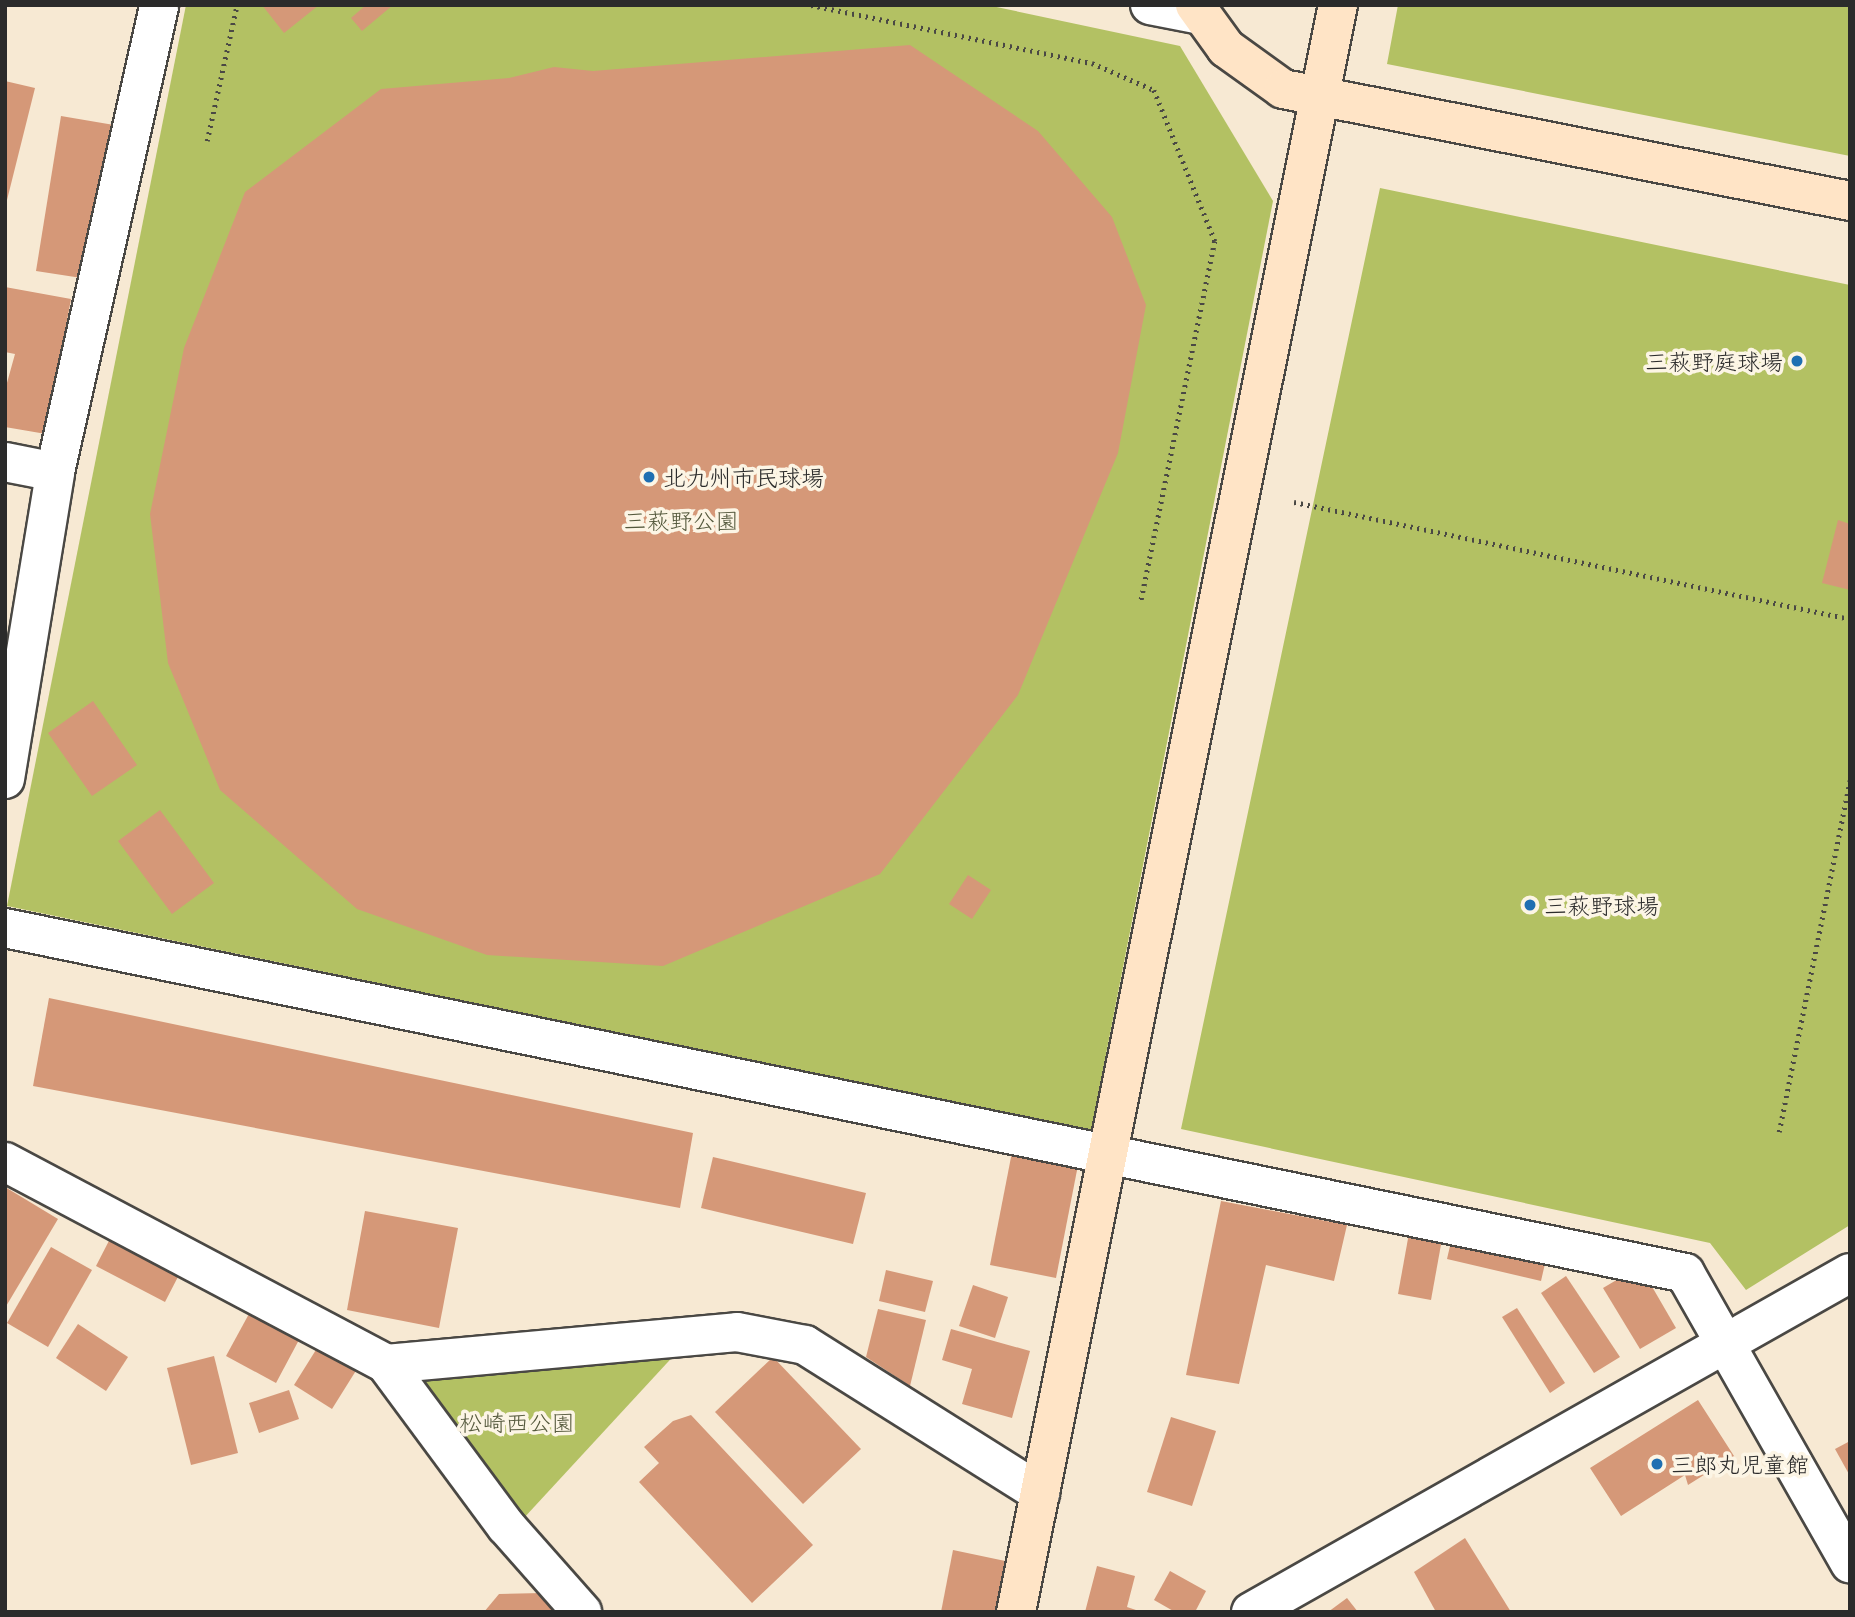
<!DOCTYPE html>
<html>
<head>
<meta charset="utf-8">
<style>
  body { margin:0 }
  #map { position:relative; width:1855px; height:1617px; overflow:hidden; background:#f7e9d3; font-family:Mali,"Klee One",sans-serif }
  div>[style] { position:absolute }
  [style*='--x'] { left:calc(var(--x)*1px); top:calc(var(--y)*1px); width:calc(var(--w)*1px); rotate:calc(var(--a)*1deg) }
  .green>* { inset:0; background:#b3c163 }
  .building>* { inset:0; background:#d59878 }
  .path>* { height:4.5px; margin-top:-2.25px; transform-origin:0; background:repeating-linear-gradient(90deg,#4a4844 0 2px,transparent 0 7px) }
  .roads { filter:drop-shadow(2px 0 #4a4844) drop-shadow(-2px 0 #4a4844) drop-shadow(0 2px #4a4844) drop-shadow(0 -2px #4a4844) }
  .street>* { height:38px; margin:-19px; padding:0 19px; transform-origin:19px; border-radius:19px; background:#fff }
  .secondary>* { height:38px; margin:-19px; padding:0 19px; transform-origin:19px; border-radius:19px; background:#ffe4c6 }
  .dots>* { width:19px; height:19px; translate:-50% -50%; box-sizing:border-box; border:4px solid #fcf5e5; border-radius:50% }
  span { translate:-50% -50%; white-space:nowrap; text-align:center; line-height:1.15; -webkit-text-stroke:7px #fcf5e5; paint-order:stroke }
  .poi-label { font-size:23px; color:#2b2b2b }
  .right { translate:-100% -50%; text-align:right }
  .left { translate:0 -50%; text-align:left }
  .park-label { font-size:23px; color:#54583c }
  .frame { position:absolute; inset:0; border:7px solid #2b2b2b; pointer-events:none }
</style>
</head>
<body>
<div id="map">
  <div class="green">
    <div style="clip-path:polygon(186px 5px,987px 5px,1180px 46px,1273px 201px,1091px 1131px,7px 906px)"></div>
    <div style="clip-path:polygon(1398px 5px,1850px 5px,1850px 156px,1387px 64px)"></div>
    <div style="clip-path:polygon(1380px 188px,1850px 285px,1850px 1225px,1746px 1290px,1710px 1243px,1181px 1129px)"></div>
    <div style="clip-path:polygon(691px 1337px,511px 1532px,386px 1364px)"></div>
  </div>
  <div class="building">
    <div style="clip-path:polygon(262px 5px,319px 5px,284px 33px)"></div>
    <div style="clip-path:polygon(366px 5px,393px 5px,362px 31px,351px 18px)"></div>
    <div style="clip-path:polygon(910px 45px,1038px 131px,1112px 217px,1146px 305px,1118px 453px,1018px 695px,880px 874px,663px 966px,487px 955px,357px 909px,220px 790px,168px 663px,150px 514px,184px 348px,245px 192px,381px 89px,509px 78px,554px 67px,593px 71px)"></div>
    <div style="clip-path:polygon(5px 81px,35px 88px,6px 204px,5px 204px)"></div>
    <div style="clip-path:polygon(61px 116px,114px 125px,88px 279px,36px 271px)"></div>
    <div style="clip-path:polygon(5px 287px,71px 299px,46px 434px,5px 427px,5px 390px,15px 354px,5px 352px)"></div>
    <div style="clip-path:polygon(1838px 520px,1850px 524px,1850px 590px,1822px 583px)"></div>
    <div style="clip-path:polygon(93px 701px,137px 765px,92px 796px,48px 733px)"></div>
    <div style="clip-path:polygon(160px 810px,214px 883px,172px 914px,118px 841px)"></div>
    <div style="clip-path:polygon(968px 875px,991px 890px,972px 919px,949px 904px)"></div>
    <div style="clip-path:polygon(49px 998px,693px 1133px,680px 1208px,33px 1086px)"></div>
    <div style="clip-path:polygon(1013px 1147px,1079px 1160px,1056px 1278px,990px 1265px)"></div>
    <div style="clip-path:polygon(713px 1157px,866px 1193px,853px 1244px,701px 1208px)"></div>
    <div style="clip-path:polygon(5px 1187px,58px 1219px,5px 1308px)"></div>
    <div style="clip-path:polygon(1221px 1201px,1347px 1225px,1334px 1281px,1266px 1265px,1239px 1384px,1186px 1375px)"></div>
    <div style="clip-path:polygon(365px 1211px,458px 1228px,439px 1328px,347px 1310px)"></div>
    <div style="clip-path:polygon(1411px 1222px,1444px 1228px,1431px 1300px,1398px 1294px)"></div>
    <div style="clip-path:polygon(113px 1233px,182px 1269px,165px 1302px,96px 1266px)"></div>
    <div style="clip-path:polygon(1453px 1233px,1547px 1255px,1541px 1281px,1447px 1259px)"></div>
    <div style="clip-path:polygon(51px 1247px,92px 1270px,48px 1347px,7px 1323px)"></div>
    <div style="clip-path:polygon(886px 1270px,933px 1281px,925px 1312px,879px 1301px)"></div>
    <div style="clip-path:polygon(1630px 1272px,1647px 1278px,1676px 1328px,1640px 1349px,1603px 1288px)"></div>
    <div style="clip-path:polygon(1566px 1276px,1620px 1357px,1594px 1373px,1541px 1293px)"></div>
    <div style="clip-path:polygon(973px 1285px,1008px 1297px,995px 1338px,959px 1326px)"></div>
    <div style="clip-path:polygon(1517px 1308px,1565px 1383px,1550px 1393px,1502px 1317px)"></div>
    <div style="clip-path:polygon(878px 1309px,926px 1320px,910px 1386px,866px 1357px)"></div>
    <div style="clip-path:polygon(250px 1312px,300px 1338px,276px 1383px,226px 1356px)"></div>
    <div style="clip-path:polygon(78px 1324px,128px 1357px,106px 1391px,56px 1358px)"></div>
    <div style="clip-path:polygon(951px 1329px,1030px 1351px,1012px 1418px,962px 1404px,972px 1369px,942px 1360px)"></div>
    <div style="clip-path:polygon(319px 1345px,357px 1369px,332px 1409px,294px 1385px)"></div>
    <div style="clip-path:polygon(214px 1356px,238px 1453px,191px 1465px,167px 1368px)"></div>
    <div style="clip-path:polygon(773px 1357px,861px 1449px,803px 1504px,715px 1412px)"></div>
    <div style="clip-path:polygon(289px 1390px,299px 1419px,259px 1433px,249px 1403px)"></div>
    <div style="clip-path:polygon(1698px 1400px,1734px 1456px,1688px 1485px,1685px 1475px,1621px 1516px,1590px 1468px)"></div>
    <div style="clip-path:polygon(691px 1415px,813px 1545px,752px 1603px,639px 1482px,659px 1463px,644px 1447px,673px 1421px)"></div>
    <div style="clip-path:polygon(1171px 1417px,1216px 1431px,1192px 1506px,1147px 1492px)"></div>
    <div style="clip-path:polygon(1850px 1441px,1850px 1476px,1835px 1449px)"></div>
    <div style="clip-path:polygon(1465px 1538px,1511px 1612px,1436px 1612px,1414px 1572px)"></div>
    <div style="clip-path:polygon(953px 1550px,1010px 1562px,1001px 1612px,941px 1612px)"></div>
    <div style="clip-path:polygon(1097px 1566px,1135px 1576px,1127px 1607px,1142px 1612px,1085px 1612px)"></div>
    <div style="clip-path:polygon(1170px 1571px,1206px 1591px,1195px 1612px,1175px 1612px,1154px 1600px)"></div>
    <div style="clip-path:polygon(542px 1593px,564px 1612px,484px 1612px,499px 1594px)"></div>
    <div style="clip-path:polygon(1347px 1598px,1358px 1612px,1328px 1612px)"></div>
  </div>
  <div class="path">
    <div style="--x:811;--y:5;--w:287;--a:11.7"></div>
    <div style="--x:1092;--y:63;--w:68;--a:23.5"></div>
    <div style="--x:1154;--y:90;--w:163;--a:68"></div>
    <div style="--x:1215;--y:241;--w:369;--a:101.6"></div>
    <div style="--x:207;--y:141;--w:139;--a:-77.6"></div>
    <div style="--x:1294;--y:502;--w:568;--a:11.88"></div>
    <div style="--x:1779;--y:1132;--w:359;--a:-78.6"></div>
  </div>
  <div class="roads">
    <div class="street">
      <div style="--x:1150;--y:5;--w:51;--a:11.3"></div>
      <div style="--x:5;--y:462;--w:51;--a:11.3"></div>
      <div style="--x:5;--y:779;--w:311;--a:-80.7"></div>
      <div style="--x:55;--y:472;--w:478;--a:-77.4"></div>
      <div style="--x:5;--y:928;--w:1715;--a:11.6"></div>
      <div style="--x:1685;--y:1273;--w:334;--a:60.4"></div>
      <div style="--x:5;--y:1162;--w:431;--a:27.9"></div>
      <div style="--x:386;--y:1364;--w:202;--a:53.5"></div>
      <div style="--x:506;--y:1526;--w:115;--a:48.5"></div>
      <div style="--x:386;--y:1364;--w:352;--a:-5.2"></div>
      <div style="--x:737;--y:1332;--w:69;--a:10.8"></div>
      <div style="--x:805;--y:1345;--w:278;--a:32.2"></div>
      <div style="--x:1251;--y:1612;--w:688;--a:-29.51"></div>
    </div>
    <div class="secondary">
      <div style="--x:1195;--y:5;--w:53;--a:54.2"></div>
      <div style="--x:1226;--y:48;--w:70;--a:35.7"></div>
      <div style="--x:1283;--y:89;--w:578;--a:11.17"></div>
      <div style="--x:1016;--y:1612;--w:1639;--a:-78.67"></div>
    </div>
  </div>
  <div class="dots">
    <div style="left:1797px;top:361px;background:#1f6fb2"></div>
    <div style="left:649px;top:477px;background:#1f6fb2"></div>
    <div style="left:1530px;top:905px;background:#1f6fb2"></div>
    <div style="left:1657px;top:1464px;background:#1f6fb2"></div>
  </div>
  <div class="poi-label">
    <span class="right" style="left:1783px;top:361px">三萩野庭球場</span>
    <span class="left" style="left:663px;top:477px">北九州市民球場</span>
    <span class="left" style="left:1544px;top:905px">三萩野球場</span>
    <span class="left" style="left:1671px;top:1464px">三郎丸児童館</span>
  </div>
  <div class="park-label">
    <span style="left:681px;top:520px">三萩野公園</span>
    <span style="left:517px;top:1422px">松崎西公園</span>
  </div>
  <div class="frame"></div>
</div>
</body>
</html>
